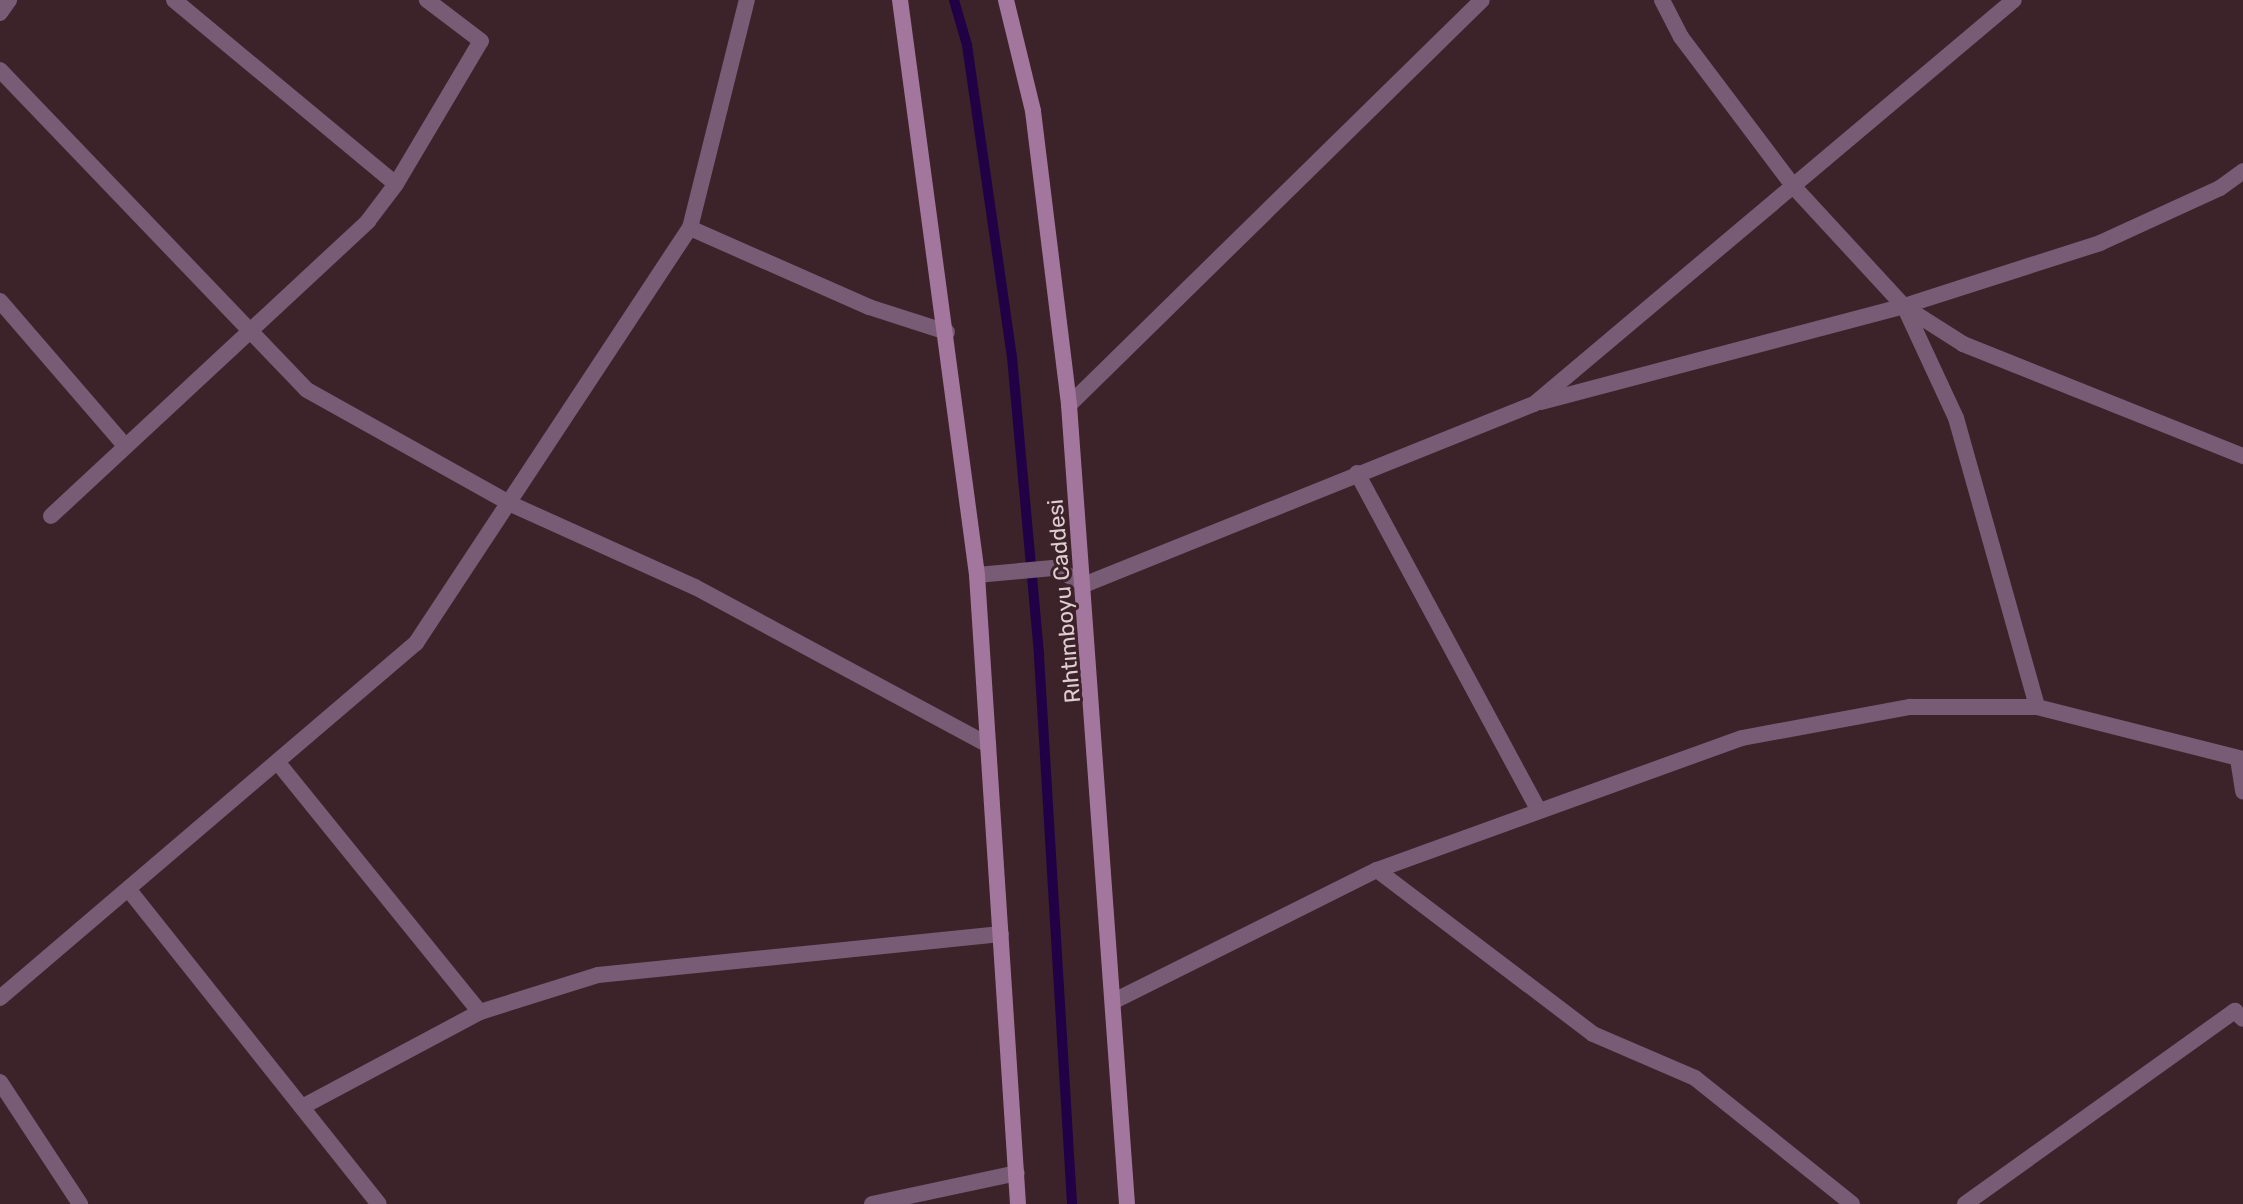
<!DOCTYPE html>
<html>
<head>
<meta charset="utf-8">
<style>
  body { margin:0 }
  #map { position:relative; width:2243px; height:1204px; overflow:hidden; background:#3c2229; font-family:Rubik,sans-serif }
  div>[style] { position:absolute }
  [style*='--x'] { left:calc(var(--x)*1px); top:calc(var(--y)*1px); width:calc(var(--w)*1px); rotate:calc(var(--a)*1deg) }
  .stream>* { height:10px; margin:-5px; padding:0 5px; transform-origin:5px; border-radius:5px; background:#220045 }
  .street>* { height:16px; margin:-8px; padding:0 8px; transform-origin:8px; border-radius:8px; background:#785b74 }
  .secondary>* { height:16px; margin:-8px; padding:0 8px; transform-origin:8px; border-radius:8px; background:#a3769d }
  span { translate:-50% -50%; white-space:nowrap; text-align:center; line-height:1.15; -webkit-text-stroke:6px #3c2229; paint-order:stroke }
  .street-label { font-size:22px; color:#e0cdd1 }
</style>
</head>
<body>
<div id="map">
  <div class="stream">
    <div style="--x:954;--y:0;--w:47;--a:73.9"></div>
    <div style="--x:967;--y:45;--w:315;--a:81.8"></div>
    <div style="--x:1012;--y:357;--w:300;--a:84.8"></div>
    <div style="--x:1039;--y:656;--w:549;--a:86.55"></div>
  </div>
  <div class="street">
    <div style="--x:174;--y:0;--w:288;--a:39.7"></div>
    <div style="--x:1662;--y:0;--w:42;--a:62.8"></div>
    <div style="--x:1681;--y:37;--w:188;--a:53"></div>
    <div style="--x:1794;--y:187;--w:162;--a:47.3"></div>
    <div style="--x:1904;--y:306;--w:123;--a:65.1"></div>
    <div style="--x:1956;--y:418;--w:300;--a:74.3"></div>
    <div style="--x:0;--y:13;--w:16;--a:-55"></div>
    <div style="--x:0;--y:70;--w:443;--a:46.2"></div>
    <div style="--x:307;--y:390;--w:234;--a:29.2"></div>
    <div style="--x:511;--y:504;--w:202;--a:24.3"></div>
    <div style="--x:695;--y:587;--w:333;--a:28.3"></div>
    <div style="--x:690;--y:228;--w:196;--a:23.8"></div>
    <div style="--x:869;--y:307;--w:82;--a:17.8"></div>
    <div style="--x:0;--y:301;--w:191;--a:49.2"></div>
    <div style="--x:1905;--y:307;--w:69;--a:32.5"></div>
    <div style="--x:1963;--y:344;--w:302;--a:21.8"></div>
    <div style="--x:1541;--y:402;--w:375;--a:-14.8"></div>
    <div style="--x:1904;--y:306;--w:206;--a:-17.8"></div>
    <div style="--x:2100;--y:243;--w:132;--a:-24.6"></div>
    <div style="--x:2220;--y:188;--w:29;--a:-36"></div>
    <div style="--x:1069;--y:405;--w:578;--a:-44.44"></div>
    <div style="--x:1357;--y:473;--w:382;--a:61.7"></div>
    <div style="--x:51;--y:516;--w:433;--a:-42.9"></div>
    <div style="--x:368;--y:221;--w:46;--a:-52.9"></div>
    <div style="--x:396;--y:184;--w:166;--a:-59.3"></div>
    <div style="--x:481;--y:41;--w:68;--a:-142.8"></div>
    <div style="--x:977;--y:575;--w:76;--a:-5.3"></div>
    <div style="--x:1053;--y:568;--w:37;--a:26"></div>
    <div style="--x:1086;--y:584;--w:483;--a:-21.9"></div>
    <div style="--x:1534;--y:404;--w:627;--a:-40.09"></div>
    <div style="--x:2238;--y:759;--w:33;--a:81"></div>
    <div style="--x:279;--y:764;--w:319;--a:51"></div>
    <div style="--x:1377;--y:870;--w:271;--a:37.2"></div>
    <div style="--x:1593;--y:1034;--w:111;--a:23.3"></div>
    <div style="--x:1695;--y:1078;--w:201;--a:38.7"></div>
    <div style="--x:129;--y:890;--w:401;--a:51.5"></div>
    <div style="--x:0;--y:998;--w:547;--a:-40.48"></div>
    <div style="--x:416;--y:643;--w:497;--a:-56.6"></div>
    <div style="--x:690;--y:228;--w:235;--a:-76"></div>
    <div style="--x:1116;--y:1000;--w:292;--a:-26.5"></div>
    <div style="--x:1377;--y:870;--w:388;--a:-19.9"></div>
    <div style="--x:1742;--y:738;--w:171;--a:-10.5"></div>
    <div style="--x:1910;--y:707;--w:127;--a:0"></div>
    <div style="--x:2037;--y:707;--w:212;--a:14.2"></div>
    <div style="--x:0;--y:1082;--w:146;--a:56.7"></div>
    <div style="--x:302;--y:1107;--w:202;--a:-28.1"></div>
    <div style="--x:480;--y:1012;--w:124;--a:-17.4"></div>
    <div style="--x:598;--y:975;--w:405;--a:-5.8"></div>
    <div style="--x:872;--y:1204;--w:148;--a:-12.1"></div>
    <div style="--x:1965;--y:1204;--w:332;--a:-35.6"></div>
    <div style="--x:2235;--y:1011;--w:11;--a:45"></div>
  </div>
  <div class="secondary">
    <div style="--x:900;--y:0;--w:580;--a:82.37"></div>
    <div style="--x:977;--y:575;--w:630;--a:86.27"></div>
    <div style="--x:1006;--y:0;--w:114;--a:76.3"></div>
    <div style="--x:1033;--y:111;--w:296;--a:83"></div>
    <div style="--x:1069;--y:405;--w:801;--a:85.85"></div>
  </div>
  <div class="street-label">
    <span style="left:1064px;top:601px;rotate:-95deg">Rıhtımboyu Caddesi</span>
  </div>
</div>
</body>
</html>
